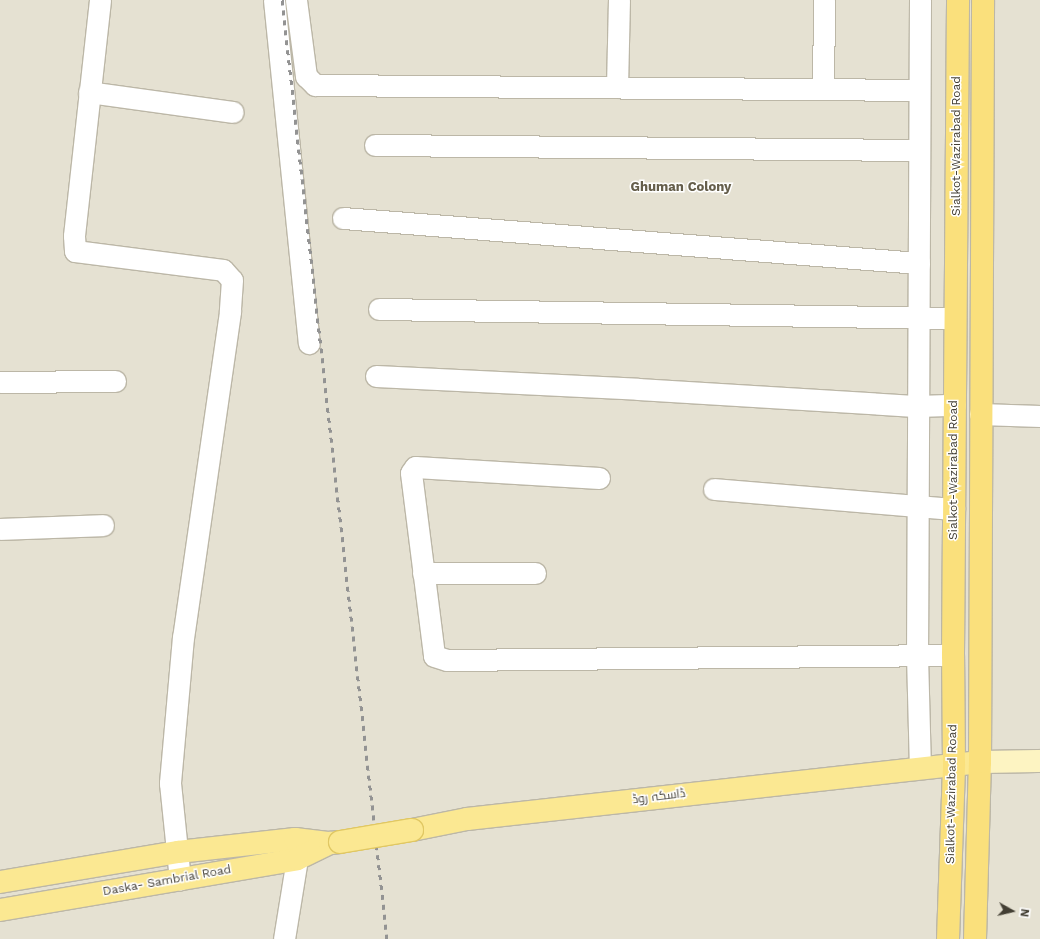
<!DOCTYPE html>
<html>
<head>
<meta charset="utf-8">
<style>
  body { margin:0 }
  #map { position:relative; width:1040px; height:939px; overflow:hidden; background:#f1eee4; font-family:"Work Sans",Cairo,sans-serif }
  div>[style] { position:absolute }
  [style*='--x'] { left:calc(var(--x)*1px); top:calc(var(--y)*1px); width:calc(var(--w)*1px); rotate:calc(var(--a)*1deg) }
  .residential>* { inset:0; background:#e5e1d2 }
  .roads { filter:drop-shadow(1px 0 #bcb7a7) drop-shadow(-1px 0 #bcb7a7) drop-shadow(0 1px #bcb7a7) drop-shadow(0 -1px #bcb7a7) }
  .minor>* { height:21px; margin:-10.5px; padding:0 10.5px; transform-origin:10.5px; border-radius:10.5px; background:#fff }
  .secondary>* { height:22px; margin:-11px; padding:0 11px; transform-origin:11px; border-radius:11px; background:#fdf4c2 }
  .primary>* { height:22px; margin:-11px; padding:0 11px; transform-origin:11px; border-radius:11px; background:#fbe892 }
  .trunk>* { height:22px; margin:-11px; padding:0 11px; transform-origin:11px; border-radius:11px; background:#fae07c }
  .rail>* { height:3px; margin-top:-1.5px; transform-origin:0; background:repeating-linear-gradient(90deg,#939393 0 5px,transparent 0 10px) }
  .bridges { filter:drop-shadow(1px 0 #e0c763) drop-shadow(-1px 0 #e0c763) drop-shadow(0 1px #e0c763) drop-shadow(0 -1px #e0c763) }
  .primary-bridge>* { height:22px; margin:-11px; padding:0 11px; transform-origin:11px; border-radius:11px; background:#fbe892 }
  span { translate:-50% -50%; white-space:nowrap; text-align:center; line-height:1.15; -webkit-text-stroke:3px #fff; paint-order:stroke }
  .street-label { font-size:12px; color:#433f34 }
  .neighbourhood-label { font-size:13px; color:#655e4b; font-weight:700 }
  .north { position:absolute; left:992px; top:891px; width:40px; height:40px; -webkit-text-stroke:3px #fff; paint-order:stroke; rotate:98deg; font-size:11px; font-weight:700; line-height:16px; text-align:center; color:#433f34 }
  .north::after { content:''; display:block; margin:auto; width:14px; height:18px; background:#433f34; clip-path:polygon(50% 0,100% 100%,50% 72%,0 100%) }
</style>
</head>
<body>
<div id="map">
  <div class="residential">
    <div style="clip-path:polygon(0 0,1040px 0,1040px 939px,0 939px)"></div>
  </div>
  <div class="roads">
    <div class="minor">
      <div style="--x:100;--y:0;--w:237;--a:96.3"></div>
      <div style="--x:74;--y:236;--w:15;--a:86"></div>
      <div style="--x:75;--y:251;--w:149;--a:7.3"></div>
      <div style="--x:223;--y:270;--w:13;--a:48"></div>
      <div style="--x:232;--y:280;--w:32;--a:94"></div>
      <div style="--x:230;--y:312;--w:328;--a:98.2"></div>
      <div style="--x:183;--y:637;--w:147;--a:95.1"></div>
      <div style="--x:170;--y:783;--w:97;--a:84.1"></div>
      <div style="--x:274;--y:0;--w:345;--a:84.2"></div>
      <div style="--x:296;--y:0;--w:77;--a:82.5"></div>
      <div style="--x:306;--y:76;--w:13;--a:45"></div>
      <div style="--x:315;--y:85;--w:604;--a:0.47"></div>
      <div style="--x:920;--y:0;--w:655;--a:90.26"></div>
      <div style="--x:917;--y:655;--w:112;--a:88.5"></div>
      <div style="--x:617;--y:87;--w:87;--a:-88.7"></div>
      <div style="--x:823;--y:88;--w:88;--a:-89.3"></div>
      <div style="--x:89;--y:92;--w:145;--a:7.9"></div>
      <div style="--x:375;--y:145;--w:544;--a:0.53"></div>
      <div style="--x:343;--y:218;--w:578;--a:4.47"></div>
      <div style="--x:379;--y:309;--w:576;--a:0.9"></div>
      <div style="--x:376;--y:376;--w:262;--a:2.8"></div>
      <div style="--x:638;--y:389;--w:281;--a:3.5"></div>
      <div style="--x:918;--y:406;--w:37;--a:-2"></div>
      <div style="--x:0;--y:382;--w:115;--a:-0.5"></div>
      <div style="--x:980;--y:414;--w:60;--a:1.9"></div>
      <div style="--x:599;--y:478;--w:184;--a:-176.6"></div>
      <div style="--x:415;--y:467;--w:7;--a:124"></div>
      <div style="--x:411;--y:473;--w:184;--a:82.8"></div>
      <div style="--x:434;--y:656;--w:14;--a:17"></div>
      <div style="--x:447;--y:660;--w:506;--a:-0.57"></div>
      <div style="--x:714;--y:489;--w:241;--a:4.8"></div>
      <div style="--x:0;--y:529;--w:103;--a:-2.2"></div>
      <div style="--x:423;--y:573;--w:112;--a:0"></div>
      <div style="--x:284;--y:939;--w:81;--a:-80.8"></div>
    </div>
    <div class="secondary">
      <div style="--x:980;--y:762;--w:60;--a:-1"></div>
    </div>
    <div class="primary">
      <div style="--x:412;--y:830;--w:56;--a:-11.3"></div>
      <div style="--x:467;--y:819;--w:516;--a:-6.34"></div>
      <div style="--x:0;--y:882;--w:181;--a:-9.6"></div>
      <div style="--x:178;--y:852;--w:118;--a:-6.3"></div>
      <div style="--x:295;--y:839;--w:35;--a:7"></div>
      <div style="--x:0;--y:910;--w:301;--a:-9.7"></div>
      <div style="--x:297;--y:859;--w:37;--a:-26"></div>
      <div style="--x:330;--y:843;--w:10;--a:-6"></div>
    </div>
    <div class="trunk">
      <div style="--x:948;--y:939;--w:175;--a:-88"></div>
      <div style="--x:954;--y:764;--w:109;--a:-90.5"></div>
      <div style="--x:953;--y:655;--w:655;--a:-89.56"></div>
      <div style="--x:975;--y:939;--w:177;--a:-88.4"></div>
      <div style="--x:980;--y:762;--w:762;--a:-89.77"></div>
    </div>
  </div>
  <div class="rail">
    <div style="--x:282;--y:0;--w:945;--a:83.62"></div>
  </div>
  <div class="bridges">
    <div class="primary-bridge">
      <div style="--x:340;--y:842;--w:73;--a:-9.5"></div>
    </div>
  </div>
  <div class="street-label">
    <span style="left:957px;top:146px;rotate:-90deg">Sialkot-Wazirabad Road</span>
    <span style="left:954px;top:470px;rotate:-90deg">Sialkot-Wazirabad Road</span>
    <span style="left:952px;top:794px;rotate:-89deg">Sialkot-Wazirabad Road</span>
    <span style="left:659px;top:797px;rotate:-7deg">ڈاسکہ روڈ</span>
    <span style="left:167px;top:881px;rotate:-10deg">Daska- Sambrial Road</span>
  </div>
  <div class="neighbourhood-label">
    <span style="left:681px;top:187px">Ghuman Colony</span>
  </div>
  <div class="north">N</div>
</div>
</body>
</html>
